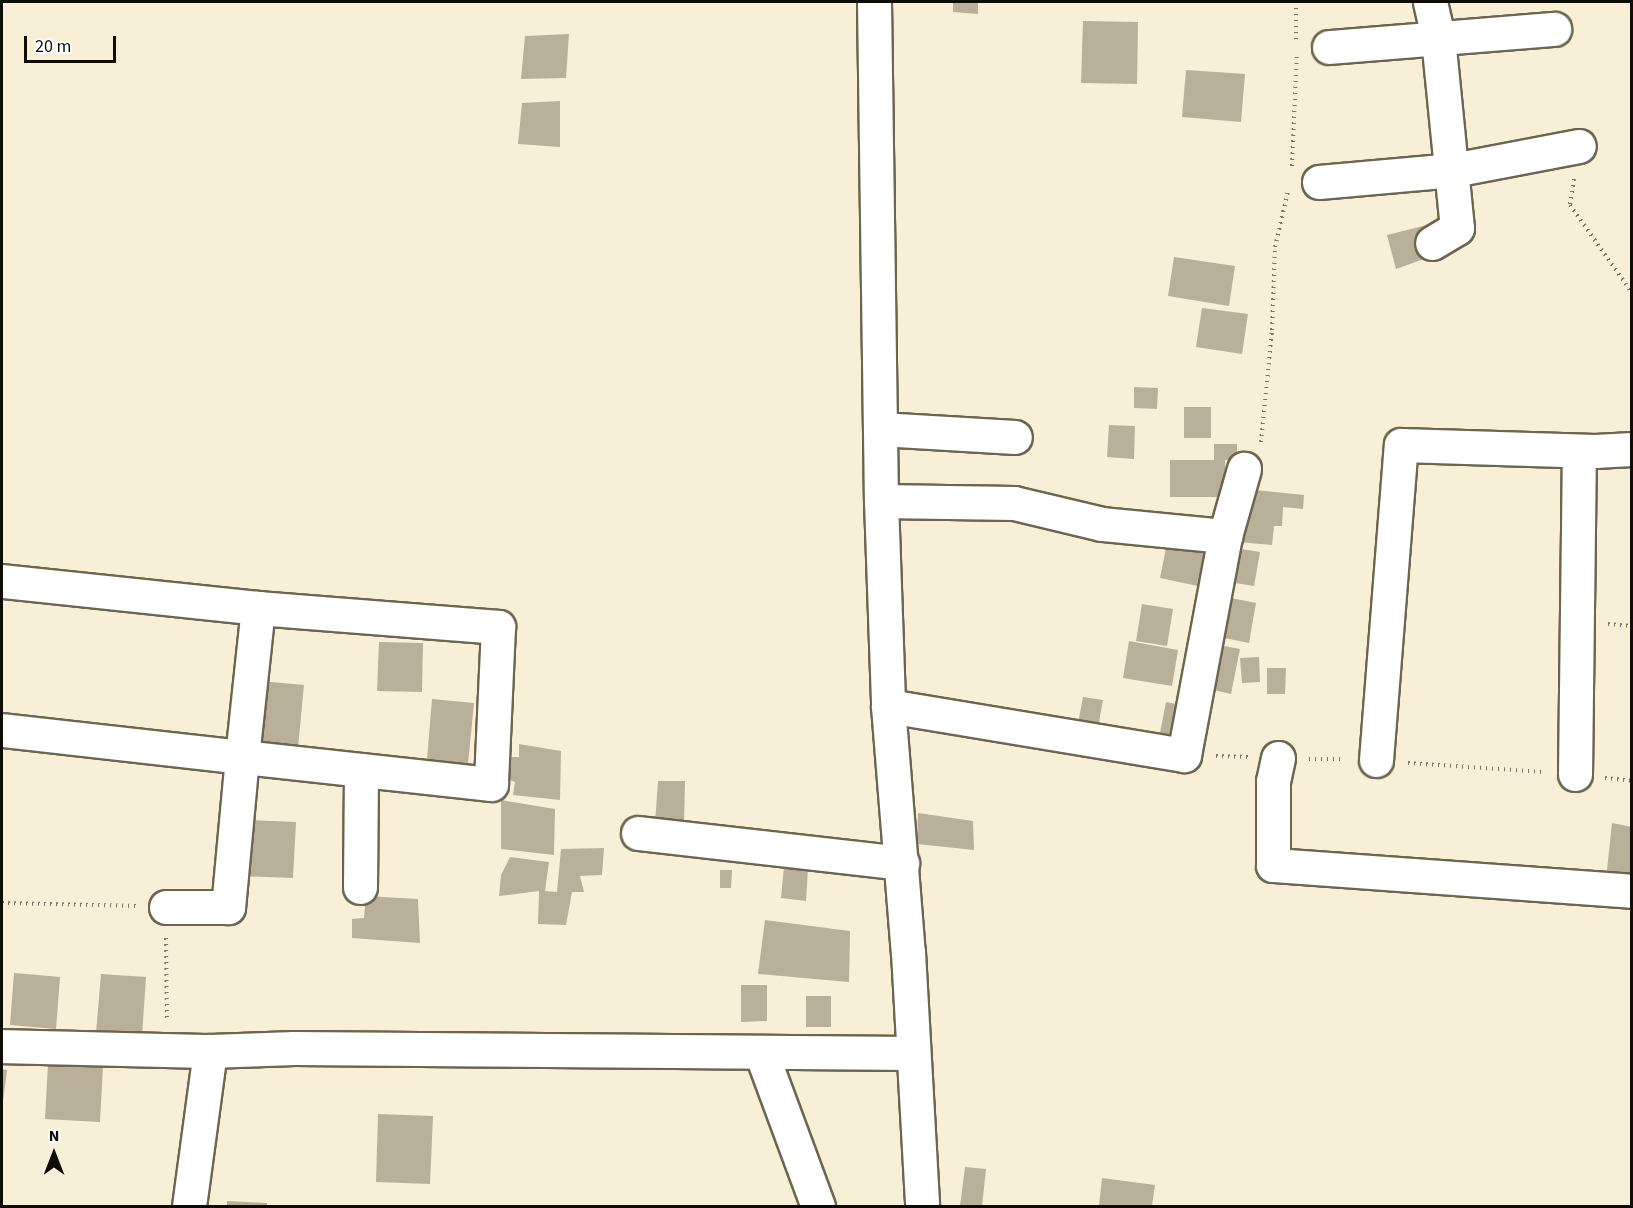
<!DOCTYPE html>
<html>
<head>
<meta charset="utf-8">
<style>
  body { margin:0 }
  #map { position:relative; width:1633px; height:1208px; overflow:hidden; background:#f8efd7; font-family:"Source Sans 3",sans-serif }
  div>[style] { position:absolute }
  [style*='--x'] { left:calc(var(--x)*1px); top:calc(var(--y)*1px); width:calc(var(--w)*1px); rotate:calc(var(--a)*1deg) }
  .building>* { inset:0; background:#b9b09a }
  .path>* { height:4px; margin-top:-2px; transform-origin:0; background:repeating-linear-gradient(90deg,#7b7667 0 1.5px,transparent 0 6px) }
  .roads { filter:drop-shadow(2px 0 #6d6550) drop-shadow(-2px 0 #6d6550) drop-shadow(0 2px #6d6550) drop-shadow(0 -2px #6d6550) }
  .minor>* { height:33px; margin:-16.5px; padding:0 16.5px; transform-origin:16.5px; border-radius:16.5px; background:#fff }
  span { translate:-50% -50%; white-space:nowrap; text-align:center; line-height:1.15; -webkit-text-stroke:4.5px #fff; paint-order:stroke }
  .frame { position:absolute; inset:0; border:3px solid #0f0c05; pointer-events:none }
  .north { position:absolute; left:24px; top:1124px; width:60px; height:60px; -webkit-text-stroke:4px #fff; paint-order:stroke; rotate:0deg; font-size:16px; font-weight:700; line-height:24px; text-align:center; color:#0f0c05 }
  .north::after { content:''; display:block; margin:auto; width:21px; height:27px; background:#0f0c05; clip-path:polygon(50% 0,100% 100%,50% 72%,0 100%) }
  .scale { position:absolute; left:24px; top:36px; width:92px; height:27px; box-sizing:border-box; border:3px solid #0f0c05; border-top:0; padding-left:8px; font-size:18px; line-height:21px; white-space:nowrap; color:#0f0c05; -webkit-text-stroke:4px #fff; paint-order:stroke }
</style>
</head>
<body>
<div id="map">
  <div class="building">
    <div style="clip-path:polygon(953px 2px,978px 2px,978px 14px,953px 12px)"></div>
    <div style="clip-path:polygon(1083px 21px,1138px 22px,1137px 84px,1081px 83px)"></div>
    <div style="clip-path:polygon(569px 34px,566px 78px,521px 79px,525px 36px)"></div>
    <div style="clip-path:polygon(1186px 70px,1245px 74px,1241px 122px,1182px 117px)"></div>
    <div style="clip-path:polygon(560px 101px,560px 147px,518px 144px,522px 103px)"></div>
    <div style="clip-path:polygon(1427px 225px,1435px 255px,1396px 269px,1387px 235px)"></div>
    <div style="clip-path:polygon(1174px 257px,1235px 266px,1229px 306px,1168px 296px)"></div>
    <div style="clip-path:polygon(1202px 308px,1248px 314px,1242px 354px,1196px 347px)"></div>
    <div style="clip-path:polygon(1134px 387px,1158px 388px,1157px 409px,1134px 408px)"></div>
    <div style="clip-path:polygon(1184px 407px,1211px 407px,1211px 438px,1184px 438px)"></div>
    <div style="clip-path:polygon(1109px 425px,1135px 426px,1134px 459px,1107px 457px)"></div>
    <div style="clip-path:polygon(1214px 444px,1237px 444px,1237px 460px,1225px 460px,1226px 497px,1170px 497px,1170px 460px,1214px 460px)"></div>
    <div style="clip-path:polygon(1244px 489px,1304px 495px,1303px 509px,1283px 507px,1282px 526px,1274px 526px,1272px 545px,1238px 542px)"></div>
    <div style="clip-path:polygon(1168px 538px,1206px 546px,1198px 586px,1160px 578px)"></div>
    <div style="clip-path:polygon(1229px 547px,1260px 552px,1254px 586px,1223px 581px)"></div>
    <div style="clip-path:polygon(1226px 597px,1256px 603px,1249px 643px,1219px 637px)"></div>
    <div style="clip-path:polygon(1142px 604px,1173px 609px,1167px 646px,1136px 641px)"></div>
    <div style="clip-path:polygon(1129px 641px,1178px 650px,1172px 686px,1123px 678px)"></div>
    <div style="clip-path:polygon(379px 642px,423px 643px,422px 692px,377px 691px)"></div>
    <div style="clip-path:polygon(1213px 644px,1240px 649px,1231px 694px,1205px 688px)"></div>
    <div style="clip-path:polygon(1259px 657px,1260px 682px,1242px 683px,1240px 658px)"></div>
    <div style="clip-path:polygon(1267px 668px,1286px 668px,1285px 694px,1267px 694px)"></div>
    <div style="clip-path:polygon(260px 681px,304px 685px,298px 748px,254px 744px)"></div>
    <div style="clip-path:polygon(1083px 697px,1103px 700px,1097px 733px,1077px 729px)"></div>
    <div style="clip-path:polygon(432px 699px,474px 703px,468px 764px,427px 760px)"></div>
    <div style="clip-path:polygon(1166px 702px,1186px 706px,1180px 736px,1160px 733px)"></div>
    <div style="clip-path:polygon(519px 744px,561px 751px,560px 800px,513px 795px,515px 782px,507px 779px,510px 757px,519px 757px)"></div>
    <div style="clip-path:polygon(658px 781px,685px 781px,684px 826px,655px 824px)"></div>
    <div style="clip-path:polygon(501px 800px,555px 809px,554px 855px,501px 849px)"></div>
    <div style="clip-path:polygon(918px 813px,973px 821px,974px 850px,917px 844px)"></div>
    <div style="clip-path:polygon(251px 820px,296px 822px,293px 878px,238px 876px,238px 852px,250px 852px)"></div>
    <div style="clip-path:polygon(1612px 823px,1632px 827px,1632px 883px,1606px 880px)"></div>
    <div style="clip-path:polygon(604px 848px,602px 875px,580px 876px,584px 892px,572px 892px,566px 925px,538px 924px,539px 891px,499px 896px,501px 875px,510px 857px,549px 862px,545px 891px,557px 892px,561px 849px)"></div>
    <div style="clip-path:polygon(784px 866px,808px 869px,806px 901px,781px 898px)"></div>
    <div style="clip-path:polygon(720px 870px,732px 870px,731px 888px,720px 888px)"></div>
    <div style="clip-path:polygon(366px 896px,418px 899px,420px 943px,352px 938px,352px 919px,364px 918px)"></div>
    <div style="clip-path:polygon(765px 920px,850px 931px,849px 982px,758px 974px)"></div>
    <div style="clip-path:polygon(14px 973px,60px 977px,56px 1029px,10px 1025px)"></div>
    <div style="clip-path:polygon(101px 974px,146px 977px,142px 1036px,96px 1033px)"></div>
    <div style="clip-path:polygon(741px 985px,767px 985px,767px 1021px,741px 1022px)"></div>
    <div style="clip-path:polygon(806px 996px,831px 996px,831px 1027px,806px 1027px)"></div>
    <div style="clip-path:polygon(48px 1064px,103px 1067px,100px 1122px,45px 1119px)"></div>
    <div style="clip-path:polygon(2px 1069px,7px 1070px,3px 1101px,2px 1101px)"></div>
    <div style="clip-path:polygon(378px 1114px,433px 1116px,430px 1184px,376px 1182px)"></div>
    <div style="clip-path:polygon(965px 1167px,986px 1169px,982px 1206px,960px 1206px)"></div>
    <div style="clip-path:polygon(1102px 1178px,1155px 1185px,1152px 1206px,1099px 1206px)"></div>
    <div style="clip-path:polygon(227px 1201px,267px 1203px,267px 1206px,227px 1206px)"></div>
  </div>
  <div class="path">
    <div style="--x:1296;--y:2;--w:38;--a:90"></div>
    <div style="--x:1292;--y:166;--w:113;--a:-87.5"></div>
    <div style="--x:1574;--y:179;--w:26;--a:99"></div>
    <div style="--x:1570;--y:205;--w:108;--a:54.8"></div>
    <div style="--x:1261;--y:442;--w:113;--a:-84.4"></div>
    <div style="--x:1272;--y:330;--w:83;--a:-87.9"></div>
    <div style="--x:1275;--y:247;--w:57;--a:-76.9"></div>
    <div style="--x:1608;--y:624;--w:24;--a:5"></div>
    <div style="--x:1216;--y:756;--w:32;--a:2"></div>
    <div style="--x:1309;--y:759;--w:35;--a:0"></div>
    <div style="--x:1408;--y:763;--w:136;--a:3.8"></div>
    <div style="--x:1605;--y:778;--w:27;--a:6"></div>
    <div style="--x:2;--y:903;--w:134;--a:1.3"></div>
    <div style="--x:166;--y:938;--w:82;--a:89.3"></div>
  </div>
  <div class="roads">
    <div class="minor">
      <div style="--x:874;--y:2;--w:499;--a:89.2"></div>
      <div style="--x:881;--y:501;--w:205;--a:88"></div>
      <div style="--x:888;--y:706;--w:247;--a:85.4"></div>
      <div style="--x:908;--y:952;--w:254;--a:86.8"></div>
      <div style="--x:1430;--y:2;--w:37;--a:77"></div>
      <div style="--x:1438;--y:38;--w:191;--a:84.3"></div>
      <div style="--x:1457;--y:228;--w:29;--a:149"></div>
      <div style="--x:1329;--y:47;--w:226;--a:-4.6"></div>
      <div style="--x:1319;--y:182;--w:135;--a:-5.1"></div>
      <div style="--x:1453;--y:170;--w:128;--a:-10.8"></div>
      <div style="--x:880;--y:429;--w:135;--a:3.4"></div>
      <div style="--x:881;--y:501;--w:133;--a:0.9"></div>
      <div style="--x:1014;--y:503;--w:90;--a:13.4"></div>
      <div style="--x:1102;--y:524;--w:124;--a:5.6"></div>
      <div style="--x:1225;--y:536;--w:223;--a:100.6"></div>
      <div style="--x:1184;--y:755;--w:300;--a:-170.6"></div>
      <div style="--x:1225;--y:536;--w:70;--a:-74.2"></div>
      <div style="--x:2;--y:581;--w:257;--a:6"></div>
      <div style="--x:258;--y:608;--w:241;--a:4.5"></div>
      <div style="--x:498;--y:627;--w:157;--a:92.6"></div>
      <div style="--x:491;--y:784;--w:250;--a:-173.8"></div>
      <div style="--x:242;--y:757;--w:150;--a:-83.9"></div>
      <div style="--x:2;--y:730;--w:242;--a:6.4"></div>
      <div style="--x:242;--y:757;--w:151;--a:95.3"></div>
      <div style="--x:228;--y:907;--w:62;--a:180"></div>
      <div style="--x:1278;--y:758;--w:24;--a:102"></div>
      <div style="--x:1273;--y:781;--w:84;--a:90"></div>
      <div style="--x:1273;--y:865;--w:360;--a:4.1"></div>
      <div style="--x:1376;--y:760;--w:316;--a:-85.5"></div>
      <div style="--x:1401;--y:445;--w:194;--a:1.8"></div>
      <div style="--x:1595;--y:451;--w:37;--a:-3"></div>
      <div style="--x:1575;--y:774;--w:323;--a:-89.3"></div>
      <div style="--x:638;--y:833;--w:266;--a:6.5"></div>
      <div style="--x:360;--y:887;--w:117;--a:-89.5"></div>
      <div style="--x:2;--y:1046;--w:208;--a:1.4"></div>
      <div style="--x:210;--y:1051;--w:156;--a:97.7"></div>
      <div style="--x:210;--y:1051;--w:84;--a:-2"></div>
      <div style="--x:294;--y:1048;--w:618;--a:0.46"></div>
      <div style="--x:762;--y:1055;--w:161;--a:69.7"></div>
    </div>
  </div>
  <div class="frame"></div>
  <div class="north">N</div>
  <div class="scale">20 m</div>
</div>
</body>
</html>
